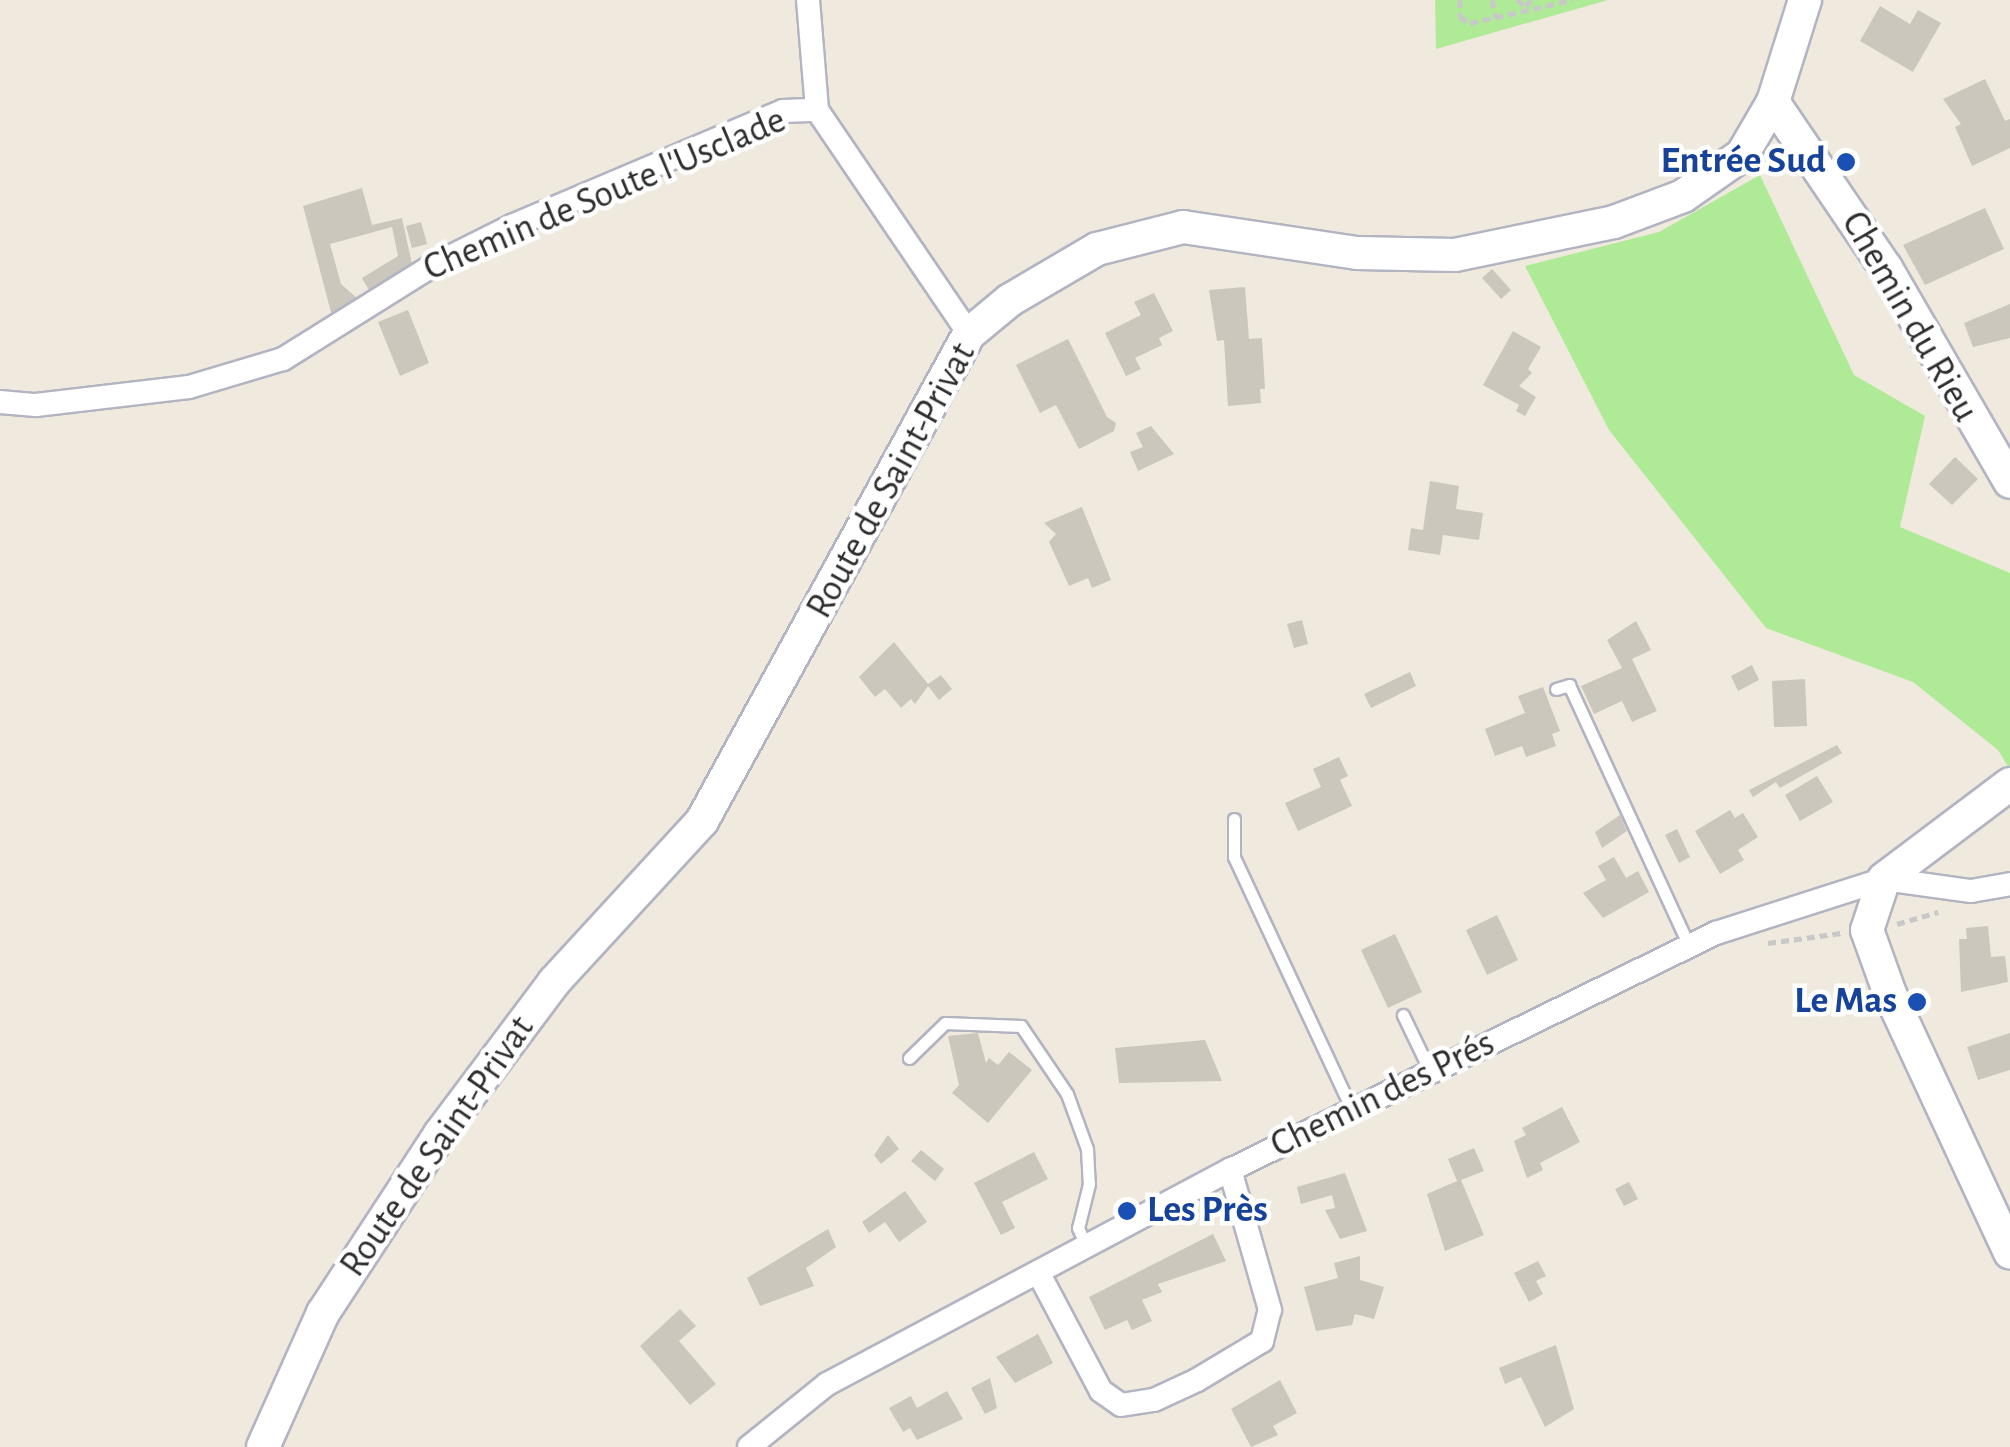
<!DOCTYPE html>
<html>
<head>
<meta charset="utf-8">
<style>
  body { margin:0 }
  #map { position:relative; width:2010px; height:1447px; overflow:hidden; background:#efe9de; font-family:"Alegreya Sans",sans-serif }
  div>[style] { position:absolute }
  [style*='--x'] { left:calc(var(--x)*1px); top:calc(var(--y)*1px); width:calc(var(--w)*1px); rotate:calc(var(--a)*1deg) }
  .green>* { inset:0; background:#afeb96 }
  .building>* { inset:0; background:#cbc7bd }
  .path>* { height:5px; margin-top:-2.5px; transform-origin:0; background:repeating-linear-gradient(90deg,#c8c8c8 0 8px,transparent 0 13px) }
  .roads { filter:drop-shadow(2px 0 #b2b4c2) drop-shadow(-2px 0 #b2b4c2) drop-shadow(0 2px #b2b4c2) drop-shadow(0 -2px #b2b4c2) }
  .lane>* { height:11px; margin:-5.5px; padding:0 5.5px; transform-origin:5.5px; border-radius:5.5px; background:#fff }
  .street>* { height:22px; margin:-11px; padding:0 11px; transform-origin:11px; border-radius:11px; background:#fff }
  .secondary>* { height:32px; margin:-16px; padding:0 16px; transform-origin:16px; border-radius:16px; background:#fff }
  .dots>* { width:28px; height:28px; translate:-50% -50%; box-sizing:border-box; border:5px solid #fff; border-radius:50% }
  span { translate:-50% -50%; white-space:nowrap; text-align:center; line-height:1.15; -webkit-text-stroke:9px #fff; paint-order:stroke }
  .transit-label { font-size:38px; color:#164399; font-weight:700 }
  .right { translate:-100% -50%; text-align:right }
  .left { translate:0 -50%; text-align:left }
  .street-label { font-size:38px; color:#2d2d2d }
</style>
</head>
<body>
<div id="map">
  <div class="green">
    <div style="clip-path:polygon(1435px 0,1608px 0,1436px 49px)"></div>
    <div style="clip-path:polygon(1760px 175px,1854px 375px,1925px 416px,1900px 527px,2010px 573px,2010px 770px,1998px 750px,1913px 682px,1766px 628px,1609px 430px,1525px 266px,1659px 232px)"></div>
  </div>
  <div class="building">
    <div style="clip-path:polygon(1880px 6px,1910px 24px,1918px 10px,1941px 23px,1913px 72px,1860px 41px)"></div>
    <div style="clip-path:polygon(1985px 79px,2005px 121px,2010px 119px,2010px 148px,1972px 166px,1955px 127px,1961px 124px,1943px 99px)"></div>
    <div style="clip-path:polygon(362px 188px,372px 225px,402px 218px,412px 264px,370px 292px,362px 278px,398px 256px,392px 227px,330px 244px,341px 284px,358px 299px,332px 316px,303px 206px)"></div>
    <div style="clip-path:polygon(1985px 208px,2004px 249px,1925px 285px,1903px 245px)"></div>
    <div style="clip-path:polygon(421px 222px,427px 244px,412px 248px,406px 226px)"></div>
    <div style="clip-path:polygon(1492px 269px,1511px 290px,1501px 299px,1482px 278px)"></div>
    <div style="clip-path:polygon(1245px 287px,1249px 339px,1262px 338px,1265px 389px,1260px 389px,1261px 403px,1228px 406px,1224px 340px,1217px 341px,1209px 290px)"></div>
    <div style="clip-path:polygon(1154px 293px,1173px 331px,1159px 338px,1162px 345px,1135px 358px,1141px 369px,1126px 376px,1105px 333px,1141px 315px,1134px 302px)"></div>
    <div style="clip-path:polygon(2010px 304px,2010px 338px,1973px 347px,1964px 323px)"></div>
    <div style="clip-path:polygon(408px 310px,429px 363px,400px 376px,378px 322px)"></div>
    <div style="clip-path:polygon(1513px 331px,1541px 347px,1528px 369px,1532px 373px,1519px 386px,1536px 397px,1525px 416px,1516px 411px,1519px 405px,1483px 385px)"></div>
    <div style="clip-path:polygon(1068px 339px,1107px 417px,1116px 423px,1114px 431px,1079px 449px,1056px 405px,1040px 413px,1016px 365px)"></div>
    <div style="clip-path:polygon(1151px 426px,1174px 454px,1138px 471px,1130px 452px,1143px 447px,1136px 433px)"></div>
    <div style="clip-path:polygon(1955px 457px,1978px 479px,1952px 505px,1929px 484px)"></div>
    <div style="clip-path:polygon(1430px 481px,1459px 486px,1456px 509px,1483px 513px,1479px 540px,1443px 535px,1440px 555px,1408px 550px,1411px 528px,1423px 530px)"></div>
    <div style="clip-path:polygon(1082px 507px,1111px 580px,1092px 588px,1088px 578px,1069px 586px,1049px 542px,1056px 534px,1044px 523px)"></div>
    <div style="clip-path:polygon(1302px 620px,1308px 644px,1294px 648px,1287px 624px)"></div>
    <div style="clip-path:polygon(1636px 621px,1651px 650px,1632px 659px,1657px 711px,1632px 722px,1622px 701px,1594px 714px,1581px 686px,1622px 668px,1607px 640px)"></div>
    <div style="clip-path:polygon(894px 642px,928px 684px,941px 675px,952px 689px,939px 700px,928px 686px,915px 704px,911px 699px,901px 708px,885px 689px,875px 697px,859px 677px)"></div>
    <div style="clip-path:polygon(1752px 665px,1759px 680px,1738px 691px,1731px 676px)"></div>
    <div style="clip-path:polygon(1410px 672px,1416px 686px,1371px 708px,1364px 694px)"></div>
    <div style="clip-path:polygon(1805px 679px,1807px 726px,1774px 727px,1772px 681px)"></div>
    <div style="clip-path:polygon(1543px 687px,1560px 731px,1552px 734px,1556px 746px,1526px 757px,1522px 746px,1495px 756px,1485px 729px,1525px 713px,1518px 696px)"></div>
    <div style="clip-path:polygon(1837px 745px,1842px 753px,1780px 788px,1776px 782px,1753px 797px,1749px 790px)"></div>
    <div style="clip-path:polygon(1339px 757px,1348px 776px,1340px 780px,1352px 806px,1298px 831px,1285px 803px,1321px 787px,1313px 769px)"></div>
    <div style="clip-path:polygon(1817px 776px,1833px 802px,1800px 821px,1785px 795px)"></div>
    <div style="clip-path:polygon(1730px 810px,1735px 818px,1743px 813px,1758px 837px,1738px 850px,1744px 860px,1720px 874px,1695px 831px)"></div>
    <div style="clip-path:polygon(1620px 815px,1627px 831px,1602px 848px,1595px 832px)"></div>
    <div style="clip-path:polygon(1677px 829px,1690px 857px,1679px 863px,1665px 835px)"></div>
    <div style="clip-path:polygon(1614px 857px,1626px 878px,1638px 871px,1649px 892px,1603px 918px,1583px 893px,1606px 880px,1598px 866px)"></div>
    <div style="clip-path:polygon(1497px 915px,1518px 960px,1487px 975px,1466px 930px)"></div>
    <div style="clip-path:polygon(1988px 926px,1991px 957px,2005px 956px,2008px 982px,1961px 992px,1959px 939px,1967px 939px,1966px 928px)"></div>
    <div style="clip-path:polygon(1395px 934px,1422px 992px,1388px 1008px,1361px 950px)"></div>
    <div style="clip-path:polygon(978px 1033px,986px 1063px,989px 1058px,998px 1065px,1009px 1052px,1032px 1070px,988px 1123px,952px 1093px,959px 1085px,948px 1036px)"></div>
    <div style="clip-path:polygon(2010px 1033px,2010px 1070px,1978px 1080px,1967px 1047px)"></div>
    <div style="clip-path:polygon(1205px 1040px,1222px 1081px,1119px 1083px,1115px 1048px)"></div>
    <div style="clip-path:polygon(1562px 1107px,1580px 1142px,1540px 1163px,1543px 1170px,1527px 1178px,1514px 1141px,1526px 1135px,1522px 1128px)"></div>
    <div style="clip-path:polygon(888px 1135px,899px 1149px,881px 1164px,874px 1155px)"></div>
    <div style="clip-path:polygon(1474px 1148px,1484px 1171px,1461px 1180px,1484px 1235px,1445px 1251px,1427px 1194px,1457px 1181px,1448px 1159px)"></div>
    <div style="clip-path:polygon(921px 1150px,944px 1169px,935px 1181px,911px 1161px)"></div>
    <div style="clip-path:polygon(1034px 1152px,1048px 1179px,1002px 1202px,1015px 1228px,1001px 1235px,974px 1183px)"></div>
    <div style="clip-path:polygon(1345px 1173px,1367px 1231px,1340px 1239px,1325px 1210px,1335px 1208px,1332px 1195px,1301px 1204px,1297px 1187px)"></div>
    <div style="clip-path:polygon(1629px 1182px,1638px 1199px,1624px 1206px,1615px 1189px)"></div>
    <div style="clip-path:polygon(905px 1191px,927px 1222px,899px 1242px,885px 1222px,869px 1233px,862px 1222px)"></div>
    <div style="clip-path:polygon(828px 1229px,836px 1247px,806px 1268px,814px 1286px,760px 1306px,747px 1278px)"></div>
    <div style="clip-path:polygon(1213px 1234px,1226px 1261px,1158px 1284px,1162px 1292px,1142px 1300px,1152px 1321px,1132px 1330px,1127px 1320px,1105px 1330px,1089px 1297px)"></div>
    <div style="clip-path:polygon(1360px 1256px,1360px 1280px,1384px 1287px,1374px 1319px,1355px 1314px,1352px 1325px,1316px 1331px,1304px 1287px,1338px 1278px,1334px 1263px)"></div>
    <div style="clip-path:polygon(1538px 1261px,1546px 1276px,1536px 1281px,1543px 1294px,1529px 1302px,1514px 1273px)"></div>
    <div style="clip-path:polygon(680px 1309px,696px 1326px,679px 1341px,716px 1384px,690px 1405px,640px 1346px)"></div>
    <div style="clip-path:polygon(1038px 1334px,1053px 1363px,1015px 1383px,996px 1357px)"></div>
    <div style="clip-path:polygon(1556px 1345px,1574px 1409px,1545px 1427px,1521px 1377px,1505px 1384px,1499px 1368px)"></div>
    <div style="clip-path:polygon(990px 1378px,997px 1408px,985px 1414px,971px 1388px)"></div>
    <div style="clip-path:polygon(1280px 1380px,1297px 1413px,1273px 1426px,1278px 1435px,1251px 1447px,1231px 1409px)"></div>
    <div style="clip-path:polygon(947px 1391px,963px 1419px,917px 1440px,910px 1428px,903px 1432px,889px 1408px,911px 1396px,917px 1408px)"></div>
  </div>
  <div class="path">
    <div style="--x:1460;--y:0;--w:17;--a:90"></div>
    <div style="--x:1460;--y:17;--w:12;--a:31"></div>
    <div style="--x:1470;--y:23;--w:105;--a:-12.7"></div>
    <div style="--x:1492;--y:0;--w:19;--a:78"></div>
    <div style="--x:1517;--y:0;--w:11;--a:34"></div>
    <div style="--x:1526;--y:6;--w:8;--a:-50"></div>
    <div style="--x:1897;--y:924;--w:43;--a:-16.3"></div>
    <div style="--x:1768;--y:943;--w:74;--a:-7.8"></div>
  </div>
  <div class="roads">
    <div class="lane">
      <div style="--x:1556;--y:689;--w:14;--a:-17"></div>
      <div style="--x:1569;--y:685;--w:287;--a:65.3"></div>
      <div style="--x:1234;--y:819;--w:38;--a:90"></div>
      <div style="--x:1234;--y:857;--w:277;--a:65"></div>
      <div style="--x:1403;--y:1015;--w:62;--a:64.3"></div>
      <div style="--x:909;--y:1058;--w:50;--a:-44.2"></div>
      <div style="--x:945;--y:1023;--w:76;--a:2.3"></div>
      <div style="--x:1021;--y:1026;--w:82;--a:55.9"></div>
      <div style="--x:1067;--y:1094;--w:59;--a:70"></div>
      <div style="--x:1087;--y:1149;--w:35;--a:87"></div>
      <div style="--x:1089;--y:1184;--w:45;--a:104"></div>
      <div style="--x:1078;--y:1228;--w:21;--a:65"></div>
    </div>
    <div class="street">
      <div style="--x:808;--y:0;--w:110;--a:85.3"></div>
      <div style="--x:817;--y:110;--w:271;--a:55.8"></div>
      <div style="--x:0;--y:402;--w:36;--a:5"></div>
      <div style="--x:36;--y:405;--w:154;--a:-6.7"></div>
      <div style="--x:189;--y:387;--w:98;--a:-16.6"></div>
      <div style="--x:283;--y:359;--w:173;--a:-32"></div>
      <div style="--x:430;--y:267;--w:92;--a:-26.6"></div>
      <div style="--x:512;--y:226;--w:294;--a:-23"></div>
      <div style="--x:783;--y:111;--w:34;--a:-2"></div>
      <div style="--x:1039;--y:1274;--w:132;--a:62.1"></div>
      <div style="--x:1101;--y:1391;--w:24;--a:35"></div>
      <div style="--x:1121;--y:1405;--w:33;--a:-9"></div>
      <div style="--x:1154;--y:1400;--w:47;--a:-24.9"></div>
      <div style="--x:1197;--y:1380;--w:76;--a:-31"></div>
      <div style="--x:1262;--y:1341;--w:32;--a:-76"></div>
      <div style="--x:1270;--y:1310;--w:146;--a:-105.9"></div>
      <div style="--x:749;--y:1447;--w:100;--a:-38.9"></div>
      <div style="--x:827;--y:1384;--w:456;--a:-28"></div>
      <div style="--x:1230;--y:1170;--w:541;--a:-26"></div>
      <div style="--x:1716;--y:933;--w:176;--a:-17.8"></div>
      <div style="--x:1884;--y:879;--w:88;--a:7.9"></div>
      <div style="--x:1971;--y:891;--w:40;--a:-10"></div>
    </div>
    <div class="secondary">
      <div style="--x:1773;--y:102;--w:201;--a:55.8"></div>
      <div style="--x:1886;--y:268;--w:247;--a:59.9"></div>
      <div style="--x:2010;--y:784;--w:158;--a:143"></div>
      <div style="--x:1884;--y:879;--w:54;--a:108.4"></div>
      <div style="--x:1867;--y:930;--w:68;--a:70.2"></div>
      <div style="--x:1890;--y:994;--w:285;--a:65.1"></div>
      <div style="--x:263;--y:1447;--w:147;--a:-65.9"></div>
      <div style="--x:323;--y:1313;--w:214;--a:-56.8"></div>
      <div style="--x:440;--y:1134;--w:190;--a:-53.1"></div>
      <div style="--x:554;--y:982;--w:219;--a:-47.4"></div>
      <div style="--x:702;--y:821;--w:555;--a:-61.27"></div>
      <div style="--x:969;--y:334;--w:53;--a:-39.7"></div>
      <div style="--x:1010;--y:300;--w:101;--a:-30.4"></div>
      <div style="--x:1097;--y:249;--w:89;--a:-14.3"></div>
      <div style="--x:1183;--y:227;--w:176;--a:8.5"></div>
      <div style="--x:1357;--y:253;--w:98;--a:1.2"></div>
      <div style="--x:1455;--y:255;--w:162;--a:-11.7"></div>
      <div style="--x:1614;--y:222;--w:74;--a:-20.6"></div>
      <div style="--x:1683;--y:196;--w:72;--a:-34.8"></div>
      <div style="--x:1742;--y:155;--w:61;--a:-59.7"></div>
      <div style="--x:1773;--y:102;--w:107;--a:-72.6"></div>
    </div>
  </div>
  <div class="dots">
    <div style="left:1846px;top:162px;background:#1a4fb4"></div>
    <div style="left:1917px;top:1002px;background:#1a4fb4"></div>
    <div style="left:1127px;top:1211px;background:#1a4fb4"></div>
  </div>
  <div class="transit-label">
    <span class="right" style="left:1826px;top:162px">Entrée Sud</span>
    <span class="right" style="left:1897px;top:1002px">Le Mas</span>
    <span class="left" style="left:1147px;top:1211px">Les Près</span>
  </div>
  <div class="street-label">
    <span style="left:605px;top:195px;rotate:-23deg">Chemin de Soute l'Usclade</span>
    <span style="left:1909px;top:317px;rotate:60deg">Chemin du Rieu</span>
    <span style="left:892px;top:481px;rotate:-61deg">Route de Saint-Privat</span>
    <span style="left:1383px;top:1095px;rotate:-26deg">Chemin des Prés</span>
    <span style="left:438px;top:1147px;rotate:-55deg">Route de Saint-Privat</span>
  </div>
</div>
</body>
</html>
